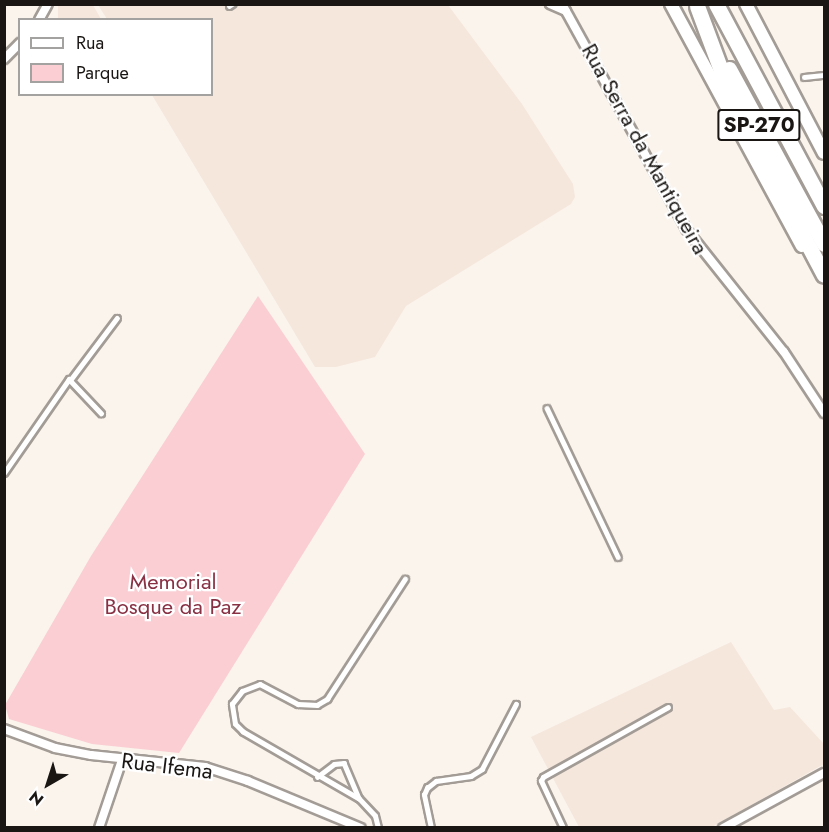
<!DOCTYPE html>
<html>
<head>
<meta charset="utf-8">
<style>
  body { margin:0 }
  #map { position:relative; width:829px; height:832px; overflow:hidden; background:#fbf4ed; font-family:Jost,sans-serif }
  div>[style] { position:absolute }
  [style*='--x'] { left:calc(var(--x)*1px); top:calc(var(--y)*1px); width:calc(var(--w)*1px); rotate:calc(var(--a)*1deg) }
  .built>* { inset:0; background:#f5e7dc }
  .green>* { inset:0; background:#faced3 }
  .roads { filter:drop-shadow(2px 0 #a39c96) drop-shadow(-2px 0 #a39c96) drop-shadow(0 2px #a39c96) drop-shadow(0 -2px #a39c96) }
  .service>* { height:4.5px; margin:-2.25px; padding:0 2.25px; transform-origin:2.25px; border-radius:2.25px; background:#fff }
  .minor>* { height:8px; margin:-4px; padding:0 4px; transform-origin:4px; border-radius:4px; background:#fff }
  .secondary>* { height:12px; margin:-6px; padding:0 6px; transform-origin:6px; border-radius:6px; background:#fff }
  .motorway>* { height:15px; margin:-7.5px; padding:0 7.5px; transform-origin:7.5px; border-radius:7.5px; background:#fff }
  span { translate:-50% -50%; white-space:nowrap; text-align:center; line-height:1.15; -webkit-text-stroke:4.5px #fff; paint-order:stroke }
  .shield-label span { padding:2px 4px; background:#fff; border:2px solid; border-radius:4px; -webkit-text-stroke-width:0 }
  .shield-label { font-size:21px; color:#191614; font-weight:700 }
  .street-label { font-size:22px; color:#191614 }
  .park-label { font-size:22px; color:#883144 }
  .frame { position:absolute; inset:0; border:6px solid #191614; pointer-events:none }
  .legend { position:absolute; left:18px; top:18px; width:195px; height:78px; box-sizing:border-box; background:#fff; border:2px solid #a3a2a1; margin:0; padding:8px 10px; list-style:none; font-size:18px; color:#191614 }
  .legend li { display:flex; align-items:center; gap:12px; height:30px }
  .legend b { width:30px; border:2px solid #a3a2a1 }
  .north { position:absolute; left:18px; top:754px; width:60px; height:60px; -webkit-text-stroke:4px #fff; paint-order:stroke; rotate:219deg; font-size:16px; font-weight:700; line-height:24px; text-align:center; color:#191614 }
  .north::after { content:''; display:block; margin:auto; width:21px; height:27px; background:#191614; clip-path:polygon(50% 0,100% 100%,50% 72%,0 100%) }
</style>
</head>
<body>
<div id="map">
  <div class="built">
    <div style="clip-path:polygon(58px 4px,93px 5px,101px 19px,58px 19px)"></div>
    <div style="clip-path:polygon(98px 5px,448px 5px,522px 104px,573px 184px,575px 197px,571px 204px,406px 306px,375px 357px,336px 367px,315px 367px,152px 95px,212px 94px,212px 20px,107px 19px)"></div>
    <div style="clip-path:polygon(731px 642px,774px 710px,790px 707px,824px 744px,824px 764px,712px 827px,579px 827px,531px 737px)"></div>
  </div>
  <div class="green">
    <div style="clip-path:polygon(258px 296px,365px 454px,179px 753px,92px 744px,9px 719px,5px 705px,91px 556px)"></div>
  </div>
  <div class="roads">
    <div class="service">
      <div style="--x:229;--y:6;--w:4;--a:-34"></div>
      <div style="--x:804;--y:77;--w:20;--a:-6"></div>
      <div style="--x:71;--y:379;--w:76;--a:-53"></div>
      <div style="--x:547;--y:408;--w:165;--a:64.5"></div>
      <div style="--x:4;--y:473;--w:114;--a:-55.3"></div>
      <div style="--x:69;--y:379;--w:47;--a:46.7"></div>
      <div style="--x:317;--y:777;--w:21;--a:-37"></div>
      <div style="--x:334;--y:764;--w:10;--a:-6"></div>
      <div style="--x:344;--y:763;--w:38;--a:67"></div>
      <div style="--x:378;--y:828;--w:12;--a:-104"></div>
      <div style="--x:375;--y:816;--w:23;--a:-133"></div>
      <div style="--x:359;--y:799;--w:134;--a:-150"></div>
      <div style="--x:243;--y:732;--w:11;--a:-135"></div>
      <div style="--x:235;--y:724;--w:20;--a:-99"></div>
      <div style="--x:232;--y:704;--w:16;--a:-52"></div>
      <div style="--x:242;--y:691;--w:19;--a:-21"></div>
      <div style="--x:260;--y:684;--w:43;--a:27.8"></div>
      <div style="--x:298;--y:704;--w:19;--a:3"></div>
      <div style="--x:317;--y:705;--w:12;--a:-31"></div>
      <div style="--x:327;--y:699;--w:143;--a:-57"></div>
      <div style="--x:431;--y:828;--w:34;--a:-102"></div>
      <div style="--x:424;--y:795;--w:8;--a:-67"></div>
      <div style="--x:427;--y:788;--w:11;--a:-38"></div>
      <div style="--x:436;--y:781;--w:35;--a:-8"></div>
      <div style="--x:471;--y:776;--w:13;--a:-32"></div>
      <div style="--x:482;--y:769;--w:73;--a:-62.4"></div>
      <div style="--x:563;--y:828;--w:52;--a:-115.1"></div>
      <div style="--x:541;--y:781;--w:4;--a:-63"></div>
      <div style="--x:543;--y:777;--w:143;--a:-29.2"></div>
    </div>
    <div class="minor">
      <div style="--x:550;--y:4;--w:17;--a:24"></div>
      <div style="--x:562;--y:4;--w:257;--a:61.1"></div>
      <div style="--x:686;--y:229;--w:157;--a:51.5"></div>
      <div style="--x:784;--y:352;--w:73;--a:56.7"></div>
      <div style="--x:39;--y:20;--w:18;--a:-61"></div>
      <div style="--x:4;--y:59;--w:23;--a:-45"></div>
      <div style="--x:4;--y:729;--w:54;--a:20.4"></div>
      <div style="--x:55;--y:748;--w:37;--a:11"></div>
      <div style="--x:91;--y:755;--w:115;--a:6"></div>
      <div style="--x:205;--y:767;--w:45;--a:18"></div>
      <div style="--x:248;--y:781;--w:122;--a:22.6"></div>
      <div style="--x:99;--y:828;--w:72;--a:-71.3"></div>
      <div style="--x:723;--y:828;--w:115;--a:-28.6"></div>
    </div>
    <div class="secondary">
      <div style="--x:671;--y:4;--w:275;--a:61.6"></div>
      <div style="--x:746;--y:4;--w:168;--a:62.4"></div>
    </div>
    <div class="motorway">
      <div style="--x:716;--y:4;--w:229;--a:61.9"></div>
      <div style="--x:697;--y:6;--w:106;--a:69.5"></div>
      <div style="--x:734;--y:105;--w:192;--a:62.1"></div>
      <div style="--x:729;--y:69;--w:199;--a:61.5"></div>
    </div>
  </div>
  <div class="shield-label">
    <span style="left:759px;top:125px">SP-270</span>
  </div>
  <div class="street-label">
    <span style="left:645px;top:149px;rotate:61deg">Rua Serra da Mantiqueira</span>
    <span style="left:167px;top:766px;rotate:7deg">Rua Ifema</span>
  </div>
  <div class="park-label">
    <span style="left:173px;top:594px">Memorial<br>Bosque da Paz</span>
  </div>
  <div class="frame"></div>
  <ul class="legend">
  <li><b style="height:8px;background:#fff"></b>Rua</li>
  <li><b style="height:16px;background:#faced3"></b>Parque</li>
  </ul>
  <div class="north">N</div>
</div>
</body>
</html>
